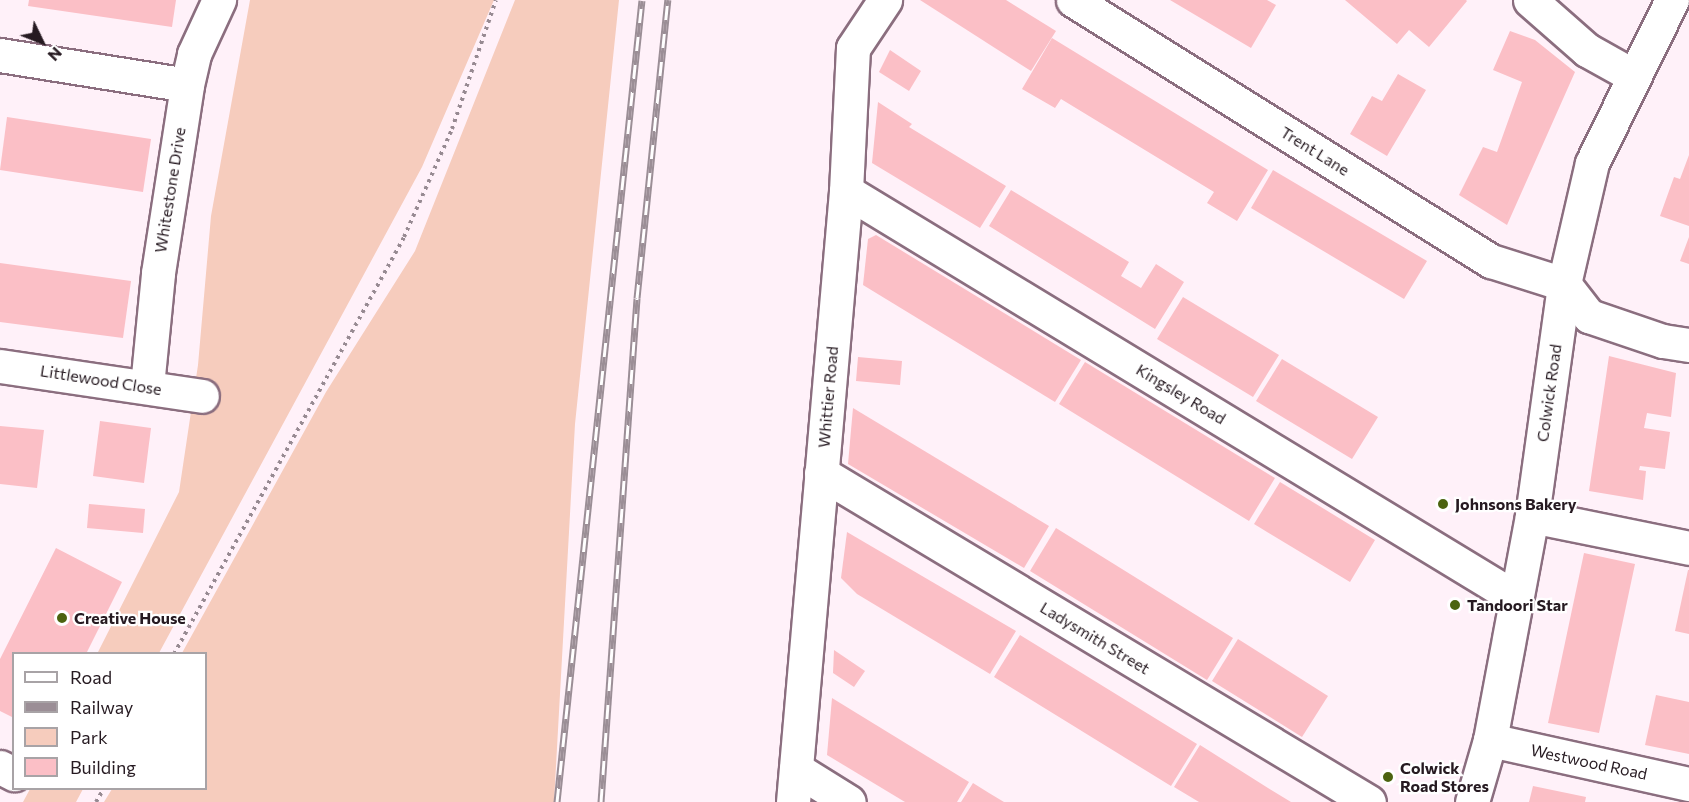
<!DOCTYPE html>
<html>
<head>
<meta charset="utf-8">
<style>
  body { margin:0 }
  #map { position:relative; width:1689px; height:802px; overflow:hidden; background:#fff1f9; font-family:Commissioner,sans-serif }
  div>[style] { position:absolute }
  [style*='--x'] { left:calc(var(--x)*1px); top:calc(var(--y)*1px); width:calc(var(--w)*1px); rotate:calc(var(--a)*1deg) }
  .green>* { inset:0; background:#f6ccbd }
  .building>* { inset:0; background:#fbbfc6 }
  .path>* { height:4px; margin-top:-2px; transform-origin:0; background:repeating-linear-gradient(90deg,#978a92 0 3px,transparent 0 7.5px) }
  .roads { filter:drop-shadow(2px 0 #8b6e7f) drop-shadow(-2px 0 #8b6e7f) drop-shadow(0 2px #8b6e7f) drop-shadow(0 -2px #8b6e7f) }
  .minor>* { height:33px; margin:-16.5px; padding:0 16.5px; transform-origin:16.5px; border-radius:16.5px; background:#fff }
  .rail>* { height:7px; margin-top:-3.5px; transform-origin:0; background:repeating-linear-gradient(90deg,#fff 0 14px,#9b8e96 0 28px); box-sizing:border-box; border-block:2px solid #9b8e96 }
  .dots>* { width:16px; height:16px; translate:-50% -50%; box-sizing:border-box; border:3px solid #fff; border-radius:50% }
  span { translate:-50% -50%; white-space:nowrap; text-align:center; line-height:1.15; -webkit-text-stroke:4.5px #fff; paint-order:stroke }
  .street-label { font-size:16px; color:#261a21 }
  .poi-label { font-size:16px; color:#261a21; font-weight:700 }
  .left { translate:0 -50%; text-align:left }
  .legend { position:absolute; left:12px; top:652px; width:195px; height:138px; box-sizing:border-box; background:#fff; border:2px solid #a8a3a6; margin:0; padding:8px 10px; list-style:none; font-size:18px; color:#261a21 }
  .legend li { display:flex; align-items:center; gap:12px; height:30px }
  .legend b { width:30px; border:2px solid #a8a3a6 }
  .north { position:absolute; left:12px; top:12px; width:60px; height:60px; -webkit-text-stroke:4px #fff; paint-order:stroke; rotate:133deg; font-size:16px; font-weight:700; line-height:24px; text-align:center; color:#261a21 }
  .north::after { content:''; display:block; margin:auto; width:21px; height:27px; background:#261a21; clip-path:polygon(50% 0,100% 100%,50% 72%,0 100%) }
</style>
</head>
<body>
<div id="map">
  <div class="green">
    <div style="clip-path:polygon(250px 0,494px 0,422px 167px,159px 653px,97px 654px,179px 492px,198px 365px,211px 216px)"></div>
    <div style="clip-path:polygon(515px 0,619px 0,575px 424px,554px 802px,104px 802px,112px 789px,206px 788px,206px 654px,182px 653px,326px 392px,415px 251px)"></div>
    <div style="clip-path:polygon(30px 789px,30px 788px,83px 789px,76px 802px,23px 802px)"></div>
  </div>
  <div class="building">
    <div style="clip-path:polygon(29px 0,176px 0,172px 27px,28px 6px)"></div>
    <div style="clip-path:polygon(920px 0,1006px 0,1056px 31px,1031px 71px)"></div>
    <div style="clip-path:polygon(1170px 0,1267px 0,1276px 5px,1251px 48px)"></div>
    <div style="clip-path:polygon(1345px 0,1466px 0,1467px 1px,1429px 47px,1409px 30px,1397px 44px)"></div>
    <div style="clip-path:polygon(1510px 31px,1535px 40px,1575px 72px,1507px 225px,1459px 195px,1483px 147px,1497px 152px,1522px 82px,1493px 70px)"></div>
    <div style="clip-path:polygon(1052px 38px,1268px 170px,1237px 221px,1207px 203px,1214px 192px,1061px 99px,1055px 108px,1022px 89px)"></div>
    <div style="clip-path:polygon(890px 50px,921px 71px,909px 91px,879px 72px)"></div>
    <div style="clip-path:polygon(1398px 74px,1426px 90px,1387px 156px,1350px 134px,1372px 96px,1382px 101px)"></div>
    <div style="clip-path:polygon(878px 102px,912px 124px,909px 127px,1006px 186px,980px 228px,872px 163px)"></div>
    <div style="clip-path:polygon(7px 117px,151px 139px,143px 192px,0 170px)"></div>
    <div style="clip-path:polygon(1689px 155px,1689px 226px,1660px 216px,1674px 177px,1680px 179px)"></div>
    <div style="clip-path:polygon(1273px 170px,1427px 261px,1404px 299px,1251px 208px)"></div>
    <div style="clip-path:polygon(1011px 190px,1129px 262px,1121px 276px,1141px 288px,1156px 264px,1184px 282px,1155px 329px,989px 226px)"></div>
    <div style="clip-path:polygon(876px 235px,1081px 360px,1055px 402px,863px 285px,868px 239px)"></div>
    <div style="clip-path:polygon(1689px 237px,1689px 264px,1680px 261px)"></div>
    <div style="clip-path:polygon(0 263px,131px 281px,123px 338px,0 322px)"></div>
    <div style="clip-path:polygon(1183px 297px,1279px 355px,1253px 397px,1157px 339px)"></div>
    <div style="clip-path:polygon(1609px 356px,1676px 373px,1671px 417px,1647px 413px,1644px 428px,1670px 432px,1665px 469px,1640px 466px,1639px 470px,1646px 471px,1643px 500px,1589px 491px)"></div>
    <div style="clip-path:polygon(858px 357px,902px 361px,900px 385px,856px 381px)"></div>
    <div style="clip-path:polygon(1282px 359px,1378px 417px,1352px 459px,1256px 401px)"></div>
    <div style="clip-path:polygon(1085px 362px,1275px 478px,1249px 521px,1059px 404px)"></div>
    <div style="clip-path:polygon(853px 408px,1049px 526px,1024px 568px,848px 464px)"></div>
    <div style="clip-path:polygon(100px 421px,151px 428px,144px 483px,93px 476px)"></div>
    <div style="clip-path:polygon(0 426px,44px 430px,37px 488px,0 484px)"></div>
    <div style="clip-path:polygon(1280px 482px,1375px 540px,1350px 582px,1254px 524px)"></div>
    <div style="clip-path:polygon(89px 504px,145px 509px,143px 533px,87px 528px)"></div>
    <div style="clip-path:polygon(1056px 528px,1233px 638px,1207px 680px,1030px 571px)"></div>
    <div style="clip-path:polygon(847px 532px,1016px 631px,990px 674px,857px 594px,841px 578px)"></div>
    <div style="clip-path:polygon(56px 548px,122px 582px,86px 654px,14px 654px,14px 718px,0 711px,0 659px)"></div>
    <div style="clip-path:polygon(1584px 553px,1635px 564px,1599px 733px,1548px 723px)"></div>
    <div style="clip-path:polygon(1688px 570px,1689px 570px,1689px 634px,1675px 631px)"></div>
    <div style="clip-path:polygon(1020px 635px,1197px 744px,1171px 786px,994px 677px)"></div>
    <div style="clip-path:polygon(1238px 639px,1328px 696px,1302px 737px,1212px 681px)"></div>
    <div style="clip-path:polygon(834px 650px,865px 671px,854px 687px,833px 673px)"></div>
    <div style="clip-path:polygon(1656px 695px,1689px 702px,1689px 754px,1645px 745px)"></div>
    <div style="clip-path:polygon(832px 698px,969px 782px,957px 802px,905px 802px,827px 755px)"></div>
    <div style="clip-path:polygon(1200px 745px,1268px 788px,1291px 802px,1199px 802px,1174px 787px)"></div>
    <div style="clip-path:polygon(973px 783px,989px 793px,1004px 802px,961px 802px)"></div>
    <div style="clip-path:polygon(1533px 786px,1586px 797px,1585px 802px,1529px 802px)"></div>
  </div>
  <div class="path">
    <div style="--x:174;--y:654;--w:476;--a:-61.1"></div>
    <div style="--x:404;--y:237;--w:118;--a:-66"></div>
    <div style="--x:452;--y:129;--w:136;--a:-71.2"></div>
    <div style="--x:96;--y:802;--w:16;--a:-60"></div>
  </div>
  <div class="roads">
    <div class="minor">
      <div style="--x:1073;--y:0;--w:493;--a:32"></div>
      <div style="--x:1491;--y:261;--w:77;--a:17.5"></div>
      <div style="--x:1564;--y:284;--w:41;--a:52"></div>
      <div style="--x:1589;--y:316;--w:78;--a:18.7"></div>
      <div style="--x:1663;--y:341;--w:26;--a:9"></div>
      <div style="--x:1530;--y:0;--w:76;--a:41.3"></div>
      <div style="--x:1587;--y:50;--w:51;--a:29.1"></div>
      <div style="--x:0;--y:55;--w:189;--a:9.1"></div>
      <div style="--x:846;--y:191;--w:784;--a:31.28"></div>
      <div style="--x:0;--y:366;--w:204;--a:8.4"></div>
      <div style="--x:147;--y:386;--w:114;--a:-84.4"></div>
      <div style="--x:158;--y:273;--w:190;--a:-81.2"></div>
      <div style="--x:187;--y:85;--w:32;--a:-77"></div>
      <div style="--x:194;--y:54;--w:60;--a:-65.2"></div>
      <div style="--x:821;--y:473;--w:639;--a:30.98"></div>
      <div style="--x:1532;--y:516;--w:160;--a:11.5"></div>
      <div style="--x:1490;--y:740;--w:204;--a:12.5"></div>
      <div style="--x:0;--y:767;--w:16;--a:27"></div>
      <div style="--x:796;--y:769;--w:62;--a:31.9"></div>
      <div style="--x:793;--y:802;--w:613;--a:-85.04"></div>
      <div style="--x:846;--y:191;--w:143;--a:-87.2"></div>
      <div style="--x:853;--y:48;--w:58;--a:-56.3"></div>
      <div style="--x:1472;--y:802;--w:65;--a:-73.8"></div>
      <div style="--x:1490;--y:740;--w:228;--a:-79.4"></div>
      <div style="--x:1532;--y:516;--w:234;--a:-82.1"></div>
      <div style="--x:1564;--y:284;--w:124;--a:-77"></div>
      <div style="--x:1592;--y:163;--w:182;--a:-63.9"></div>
    </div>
  </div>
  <div class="rail">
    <div style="--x:557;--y:802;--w:806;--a:-83.95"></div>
    <div style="--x:601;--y:802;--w:505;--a:-85.91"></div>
    <div style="--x:637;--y:298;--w:300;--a:-84.1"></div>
  </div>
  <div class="dots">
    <div style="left:1443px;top:504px;background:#4c6310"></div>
    <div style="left:1455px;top:605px;background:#4c6310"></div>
    <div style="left:62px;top:618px;background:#4c6310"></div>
    <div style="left:1388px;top:777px;background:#4c6310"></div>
  </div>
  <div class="street-label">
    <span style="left:1315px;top:151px;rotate:32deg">Trent Lane</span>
    <span style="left:170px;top:190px;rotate:-81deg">Whitestone Drive</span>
    <span style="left:101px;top:380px;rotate:9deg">Littlewood Close</span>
    <span style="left:1549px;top:393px;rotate:-82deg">Colwick Road</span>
    <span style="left:1181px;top:394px;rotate:31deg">Kingsley Road</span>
    <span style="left:828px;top:397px;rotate:-85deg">Whittier Road</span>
    <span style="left:1095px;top:638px;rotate:31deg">Ladysmith Street</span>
    <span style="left:1589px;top:762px;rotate:12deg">Westwood Road</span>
  </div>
  <div class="poi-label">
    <span class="left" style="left:1455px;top:504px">Johnsons Bakery</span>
    <span class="left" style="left:1467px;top:605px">Tandoori Star</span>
    <span class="left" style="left:74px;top:618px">Creative House</span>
    <span class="left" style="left:1400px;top:777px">Colwick<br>Road Stores</span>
  </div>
  <ul class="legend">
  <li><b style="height:8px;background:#fff"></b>Road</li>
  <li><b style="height:8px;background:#9b8e96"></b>Railway</li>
  <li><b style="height:16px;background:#f6ccbd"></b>Park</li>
  <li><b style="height:16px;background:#fbbfc6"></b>Building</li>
  </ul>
  <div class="north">N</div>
</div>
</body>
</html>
